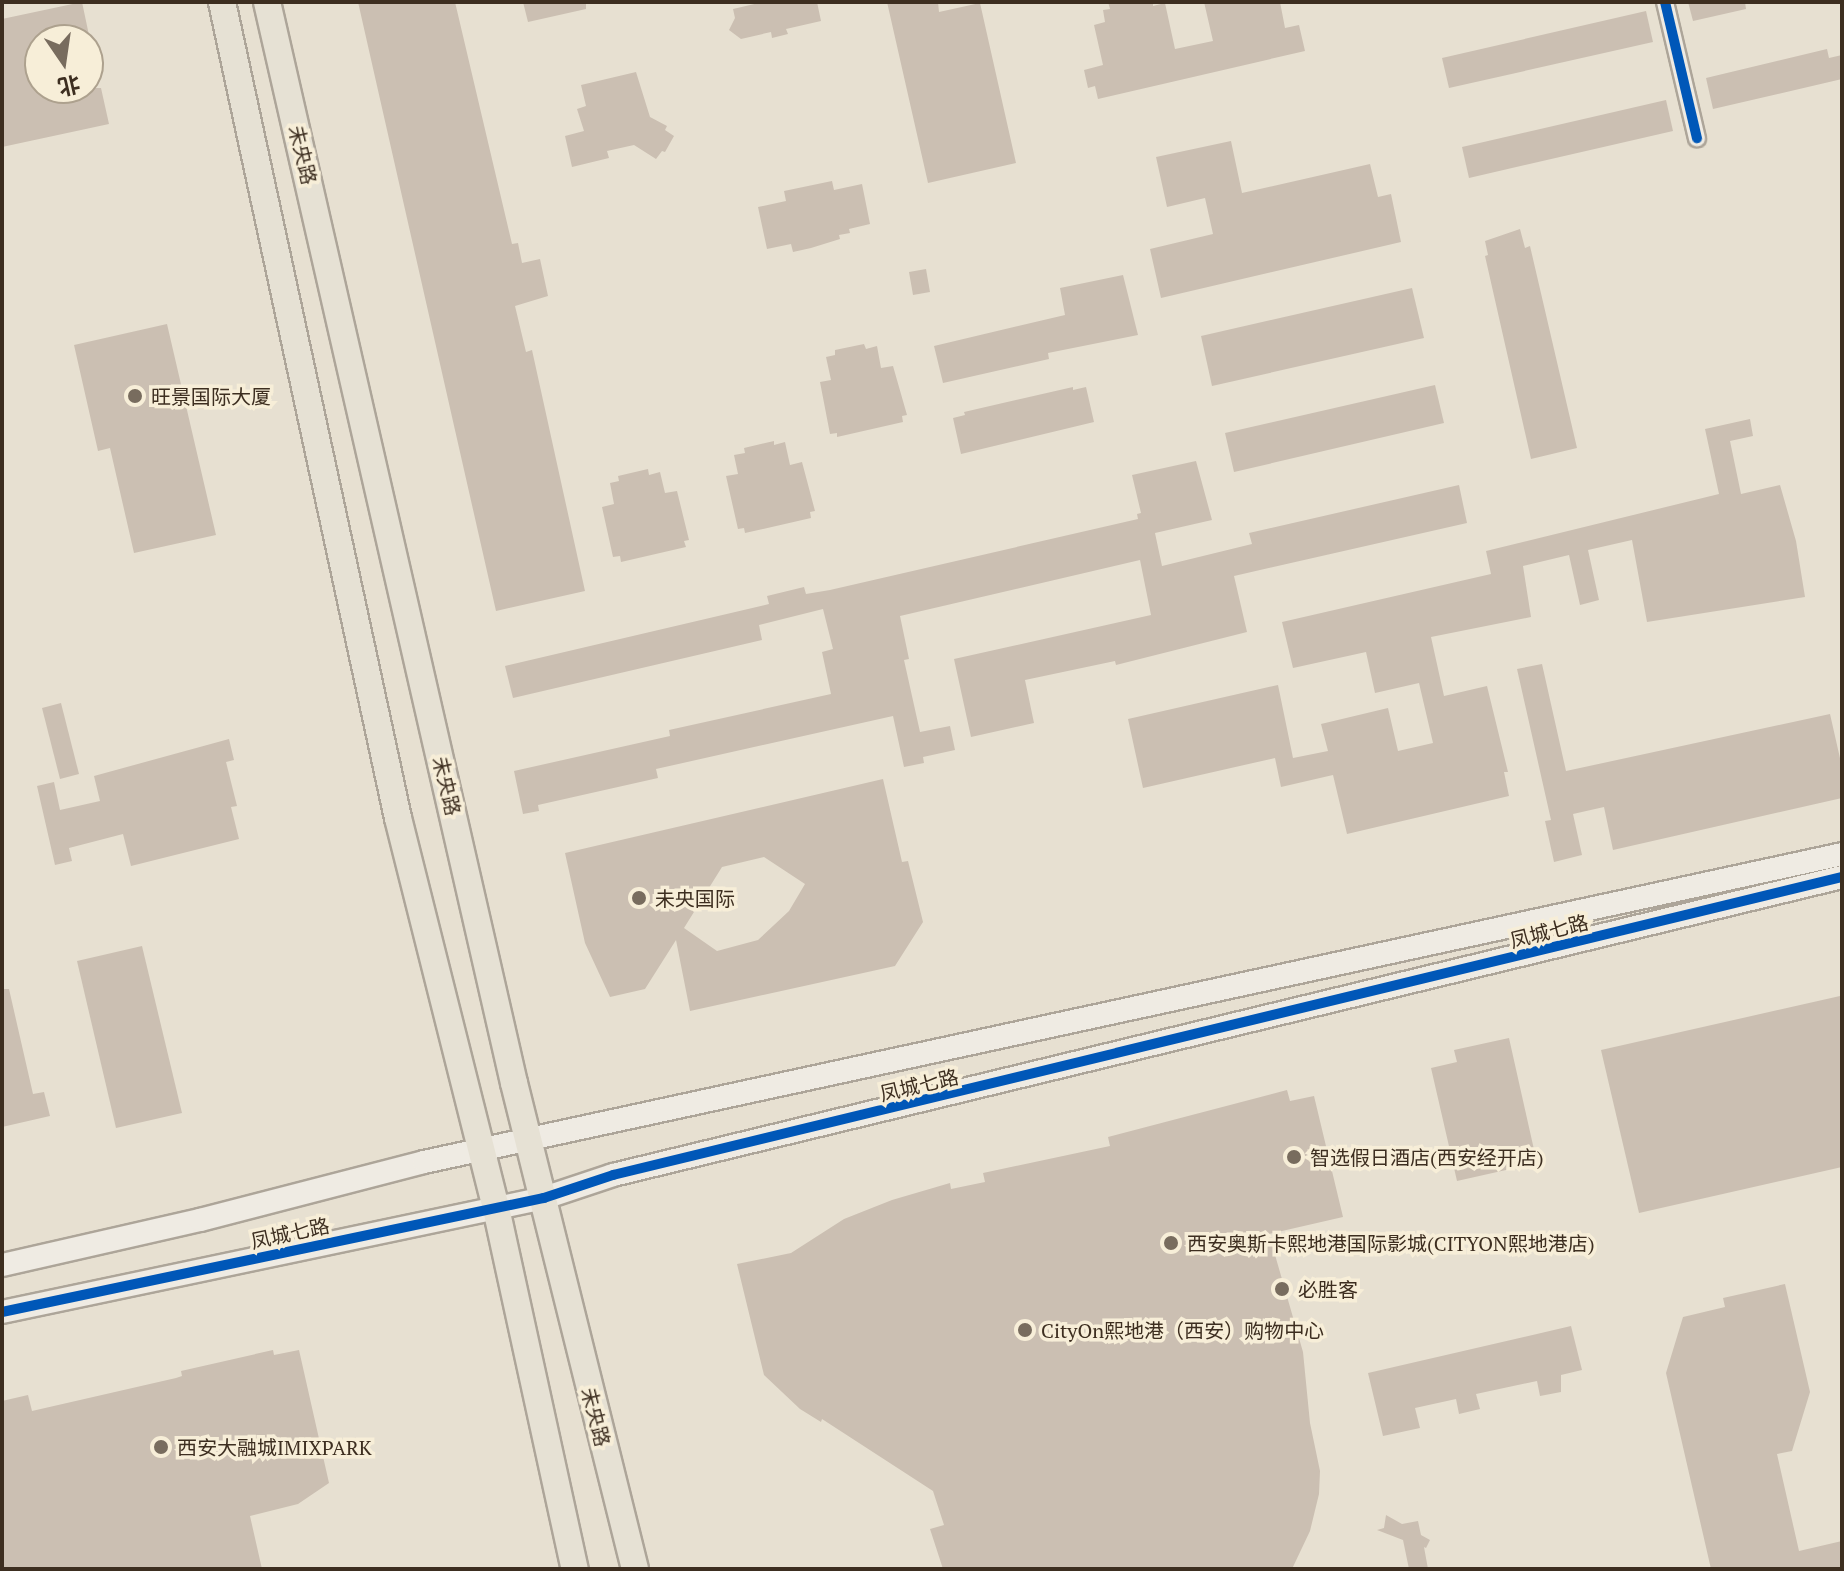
<!DOCTYPE html>
<html>
<head>
<meta charset="utf-8">
<style>
  body { margin:0 }
  #map { position:relative; width:1844px; height:1571px; overflow:hidden; background:#e7e0d1; font-family:"PT Serif","Noto Sans SC",serif }
  div>[style] { position:absolute }
  [style*='--x'] { left:calc(var(--x)*1px); top:calc(var(--y)*1px); width:calc(var(--w)*1px); rotate:calc(var(--a)*1deg) }
  .building>* { inset:0; background:#cbbfb2 }
  .roads { filter:drop-shadow(2px 0 #ada599) drop-shadow(-2px 0 #ada599) drop-shadow(0 2px #ada599) drop-shadow(0 -2px #ada599) }
  .minor>* { height:16px; margin:-8px; padding:0 8px; transform-origin:8px; border-radius:8px; background:#efebe3 }
  .tertiary>* { height:22px; margin:-11px; padding:0 11px; transform-origin:11px; border-radius:11px; background:#efebe3 }
  .primary>* { height:26px; margin:-13px; padding:0 13px; transform-origin:13px; border-radius:13px; background:#e6e1d4 }
  .cycleway>* { height:10px; margin:-5px; padding:0 5px; transform-origin:5px; border-radius:5px; background:#0057b8 }
  .dots>* { width:22px; height:22px; translate:-50% -50%; box-sizing:border-box; border:4px solid #f7eed8; border-radius:50% }
  span { translate:-50% -50%; white-space:nowrap; text-align:center; line-height:1.15; -webkit-text-stroke:7px #f7eed8; paint-order:stroke }
  .street-label { font-size:20px; color:#3d2e20 }
  .poi-label { font-size:20px; color:#3d2e20 }
  .left { translate:0 -50%; text-align:left }
  .frame { position:absolute; inset:0; border:4px solid #3d2e20; pointer-events:none }
  .north { position:absolute; left:24px; top:24px; width:80px; height:80px; box-sizing:border-box; background:#f7eed8; border:2px solid #ada18e; border-radius:50%; rotate:167deg; font-size:22px; font-weight:700; line-height:32px; text-align:center; color:#3d2e20 }
  .north::after { content:''; display:block; margin:auto; width:28px; height:36px; background:#786c5e; clip-path:polygon(50% 0,100% 100%,50% 72%,0 100%) }
</style>
</head>
<body>
<div id="map">
  <div class="building">
    <div style="clip-path:polygon(82px 2px,90px 40px,40px 40px,40px 88px,101px 88px,109px 124px,2px 147px,2px 19px)"></div>
    <div style="clip-path:polygon(358px 2px,455px 2px,512px 244px,518px 243px,522px 263px,540px 259px,548px 296px,515px 306px,526px 352px,532px 350px,585px 591px,496px 611px)"></div>
    <div style="clip-path:polygon(523px 2px,586px 2px,586px 9px,528px 22px)"></div>
    <div style="clip-path:polygon(763px 2px,817px 2px,821px 21px,786px 29px,788px 34px,772px 38px,771px 32px,741px 39px,729px 30px,735px 18px,733px 9px)"></div>
    <div style="clip-path:polygon(887px 2px,938px 2px,939px 12px,980px 3px,1016px 163px,928px 183px)"></div>
    <div style="clip-path:polygon(1108px 2px,1153px 2px,1153px 6px,1165px 3px,1175px 49px,1213px 41px,1204px 2px,1280px 2px,1285px 28px,1299px 25px,1305px 51px,1098px 99px,1095px 86px,1088px 88px,1084px 70px,1103px 65px,1094px 25px,1105px 22px,1103px 10px,1110px 9px)"></div>
    <div style="clip-path:polygon(1688px 2px,1745px 2px,1746px 9px,1693px 21px)"></div>
    <div style="clip-path:polygon(1646px 11px,1653px 42px,1449px 88px,1442px 58px)"></div>
    <div style="clip-path:polygon(1827px 49px,1829px 58px,1842px 55px,1842px 79px,1713px 109px,1706px 78px)"></div>
    <div style="clip-path:polygon(636px 72px,650px 117px,667px 126px,665px 130px,674px 136px,665px 152px,662px 151px,656px 159px,634px 145px,607px 151px,609px 158px,572px 167px,565px 136px,584px 131px,577px 109px,586px 106px,581px 85px)"></div>
    <div style="clip-path:polygon(1666px 100px,1673px 131px,1469px 178px,1462px 147px)"></div>
    <div style="clip-path:polygon(1231px 141px,1242px 193px,1370px 164px,1378px 197px,1391px 194px,1401px 242px,1161px 298px,1150px 249px,1213px 234px,1205px 198px,1167px 207px,1156px 157px)"></div>
    <div style="clip-path:polygon(832px 181px,834px 190px,862px 184px,870px 224px,849px 229px,850px 233px,839px 235px,840px 239px,811px 248px,793px 252px,791px 244px,767px 249px,758px 207px,786px 201px,784px 191px)"></div>
    <div style="clip-path:polygon(1520px 229px,1525px 248px,1530px 246px,1577px 448px,1531px 459px,1485px 256px,1488px 255px,1485px 241px)"></div>
    <div style="clip-path:polygon(926px 269px,930px 292px,913px 295px,909px 272px)"></div>
    <div style="clip-path:polygon(1123px 275px,1138px 335px,1048px 353px,1049px 359px,943px 383px,934px 346px,1065px 315px,1060px 288px)"></div>
    <div style="clip-path:polygon(1412px 288px,1424px 338px,1212px 386px,1201px 336px)"></div>
    <div style="clip-path:polygon(167px 324px,216px 535px,134px 553px,110px 448px,98px 451px,74px 345px)"></div>
    <div style="clip-path:polygon(864px 344px,866px 349px,877px 346px,881px 368px,893px 366px,907px 415px,902px 416px,903px 422px,837px 437px,837px 433px,830px 434px,820px 382px,831px 380px,826px 357px,835px 355px,835px 350px)"></div>
    <div style="clip-path:polygon(1435px 385px,1444px 423px,1234px 472px,1225px 433px)"></div>
    <div style="clip-path:polygon(1073px 387px,1073px 390px,1086px 387px,1094px 422px,961px 454px,953px 418px,965px 415px,964px 412px)"></div>
    <div style="clip-path:polygon(1750px 419px,1753px 436px,1730px 441px,1741px 494px,1780px 485px,1796px 541px,1805px 597px,1647px 622px,1632px 540px,1588px 550px,1599px 600px,1580px 605px,1569px 555px,1523px 566px,1531px 617px,1431px 637px,1444px 696px,1487px 686px,1508px 772px,1504px 772px,1509px 796px,1347px 834px,1333px 775px,1281px 787px,1275px 758px,1143px 788px,1128px 719px,1278px 685px,1293px 758px,1328px 751px,1321px 724px,1388px 708px,1398px 751px,1433px 743px,1419px 683px,1375px 693px,1366px 652px,1293px 668px,1282px 622px,1491px 574px,1486px 551px,1719px 494px,1705px 429px)"></div>
    <div style="clip-path:polygon(774px 441px,774px 445px,785px 442px,790px 465px,802px 462px,815px 511px,810px 512px,811px 518px,745px 533px,744px 528px,738px 529px,726px 476px,738px 474px,734px 455px,745px 453px,744px 448px)"></div>
    <div style="clip-path:polygon(1196px 461px,1212px 520px,1155px 533px,1162px 566px,1252px 544px,1249px 533px,1459px 485px,1467px 523px,1234px 576px,1247px 632px,1116px 665px,1115px 661px,1025px 680px,1034px 723px,971px 737px,954px 659px,1151px 615px,1140px 560px,900px 616px,909px 659px,904px 660px,920px 732px,950px 726px,955px 750px,923px 757px,924px 763px,904px 767px,893px 716px,656px 769px,658px 778px,538px 805px,539px 811px,523px 814px,514px 771px,670px 736px,669px 730px,831px 694px,822px 652px,833px 649px,823px 609px,759px 625px,762px 640px,513px 698px,505px 666px,769px 604px,767px 596px,804px 587px,806px 594px,830px 590px,1138px 519px,1137px 514px,1141px 513px,1132px 475px)"></div>
    <div style="clip-path:polygon(648px 469px,649px 475px,660px 472px,665px 493px,677px 491px,689px 540px,684px 541px,686px 547px,621px 562px,620px 556px,613px 557px,602px 507px,614px 504px,610px 483px,619px 481px,618px 476px)"></div>
    <div style="clip-path:polygon(1542px 664px,1566px 771px,1830px 714px,1842px 767px,1842px 798px,1613px 850px,1604px 807px,1573px 814px,1582px 855px,1554px 862px,1545px 821px,1551px 820px,1517px 669px)"></div>
    <div style="clip-path:polygon(61px 703px,79px 774px,60px 779px,42px 708px)"></div>
    <div style="clip-path:polygon(229px 739px,234px 760px,226px 762px,237px 806px,231px 807px,239px 839px,131px 866px,123px 834px,69px 848px,72px 861px,55px 865px,37px 786px,54px 782px,60px 810px,100px 801px,94px 776px)"></div>
    <div style="clip-path:polygon(evenodd,883px 779px,902px 862px,908px 861px,923px 922px,895px 966px,690px 1011px,676px 940px,645px 989px,610px 997px,585px 943px,565px 853px,883px 779px,764px 857px,805px 884px,789px 911px,758px 940px,717px 951px,684px 928px,722px 867px,764px 857px)"></div>
    <div style="clip-path:polygon(142px 946px,182px 1113px,116px 1128px,77px 961px)"></div>
    <div style="clip-path:polygon(2px 989px,9px 989px,33px 1094px,44px 1092px,50px 1116px,2px 1127px)"></div>
    <div style="clip-path:polygon(1840px 996px,1842px 1167px,1639px 1213px,1601px 1050px)"></div>
    <div style="clip-path:polygon(1509px 1038px,1537px 1163px,1457px 1181px,1431px 1068px,1457px 1062px,1454px 1050px)"></div>
    <div style="clip-path:polygon(1287px 1090px,1290px 1101px,1314px 1096px,1343px 1217px,1269px 1234px,1303px 1352px,1310px 1423px,1320px 1471px,1319px 1494px,1310px 1531px,1292px 1569px,943px 1569px,930px 1529px,944px 1525px,933px 1491px,822px 1419px,821px 1422px,800px 1409px,764px 1375px,737px 1264px,791px 1253px,844px 1219px,892px 1200px,950px 1183px,951px 1189px,985px 1182px,983px 1173px,1110px 1146px,1108px 1137px)"></div>
    <div style="clip-path:polygon(1785px 1284px,1810px 1392px,1792px 1451px,1777px 1454px,1799px 1551px,1842px 1541px,1842px 1569px,1711px 1569px,1666px 1373px,1683px 1317px,1725px 1307px,1723px 1298px)"></div>
    <div style="clip-path:polygon(1571px 1326px,1582px 1370px,1561px 1375px,1561px 1392px,1540px 1396px,1537px 1381px,1476px 1394px,1480px 1409px,1459px 1414px,1456px 1399px,1415px 1408px,1420px 1428px,1383px 1436px,1368px 1373px)"></div>
    <div style="clip-path:polygon(273px 1350px,274px 1355px,299px 1350px,329px 1483px,298px 1504px,250px 1516px,262px 1569px,2px 1569px,2px 1401px,28px 1395px,32px 1411px,176px 1378px,182px 1376px,181px 1371px)"></div>
    <div style="clip-path:polygon(1386px 1515px,1402px 1524px,1418px 1521px,1421px 1535px,1430px 1540px,1426px 1548px,1424px 1547px,1428px 1569px,1409px 1569px,1403px 1540px,1377px 1530px,1384px 1528px)"></div>
  </div>
  <div class="roads">
    <div class="minor">
      <div style="--x:1665;--y:2;--w:140;--a:76.8"></div>
    </div>
    <div class="tertiary">
      <div style="--x:2;--y:1265;--w:203;--a:-12.8"></div>
      <div style="--x:200;--y:1220;--w:231;--a:-14.5"></div>
      <div style="--x:424;--y:1162;--w:1451;--a:-12.25"></div>
      <div style="--x:2;--y:1312;--w:554;--a:-11.88"></div>
      <div style="--x:544;--y:1198;--w:73;--a:-18.4"></div>
      <div style="--x:613;--y:1175;--w:1265;--a:-13.63"></div>
    </div>
    <div class="primary">
      <div style="--x:222;--y:2;--w:835;--a:77.83"></div>
      <div style="--x:398;--y:818;--w:402;--a:75.9"></div>
      <div style="--x:496;--y:1208;--w:370;--a:77.7"></div>
      <div style="--x:267;--y:2;--w:1109;--a:77.13"></div>
      <div style="--x:514;--y:1083;--w:501;--a:76.02"></div>
    </div>
  </div>
  <div class="cycleway">
    <div style="--x:1665;--y:2;--w:140;--a:76.8"></div>
    <div style="--x:2;--y:1312;--w:554;--a:-11.88"></div>
    <div style="--x:544;--y:1198;--w:73;--a:-18.4"></div>
    <div style="--x:613;--y:1175;--w:1265;--a:-13.63"></div>
  </div>
  <div class="dots">
    <div style="left:135px;top:396px;background:#786c5e"></div>
    <div style="left:639px;top:898px;background:#786c5e"></div>
    <div style="left:1294px;top:1157px;background:#786c5e"></div>
    <div style="left:1171px;top:1243px;background:#786c5e"></div>
    <div style="left:1282px;top:1289px;background:#786c5e"></div>
    <div style="left:1025px;top:1330px;background:#786c5e"></div>
    <div style="left:161px;top:1447px;background:#786c5e"></div>
  </div>
  <div class="street-label">
    <span style="left:303px;top:155px;rotate:77deg">未央路</span>
    <span style="left:447px;top:786px;rotate:77deg">未央路</span>
    <span style="left:1549px;top:931px;rotate:-14deg">凤城七路</span>
    <span style="left:919px;top:1085px;rotate:-13deg">凤城七路</span>
    <span style="left:290px;top:1233px;rotate:-12deg">凤城七路</span>
    <span style="left:596px;top:1417px;rotate:76deg">未央路</span>
  </div>
  <div class="poi-label">
    <span class="left" style="left:151px;top:396px">旺景国际大厦</span>
    <span class="left" style="left:655px;top:898px">未央国际</span>
    <span class="left" style="left:1310px;top:1157px">智选假日酒店(西安经开店)</span>
    <span class="left" style="left:1187px;top:1243px">西安奥斯卡熙地港国际影城(CITYON熙地港店)</span>
    <span class="left" style="left:1298px;top:1289px">必胜客</span>
    <span class="left" style="left:1041px;top:1330px">CityOn熙地港（西安）购物中心</span>
    <span class="left" style="left:177px;top:1447px">西安大融城IMIXPARK</span>
  </div>
  <div class="frame"></div>
  <div class="north">北</div>
</div>
</body>
</html>
